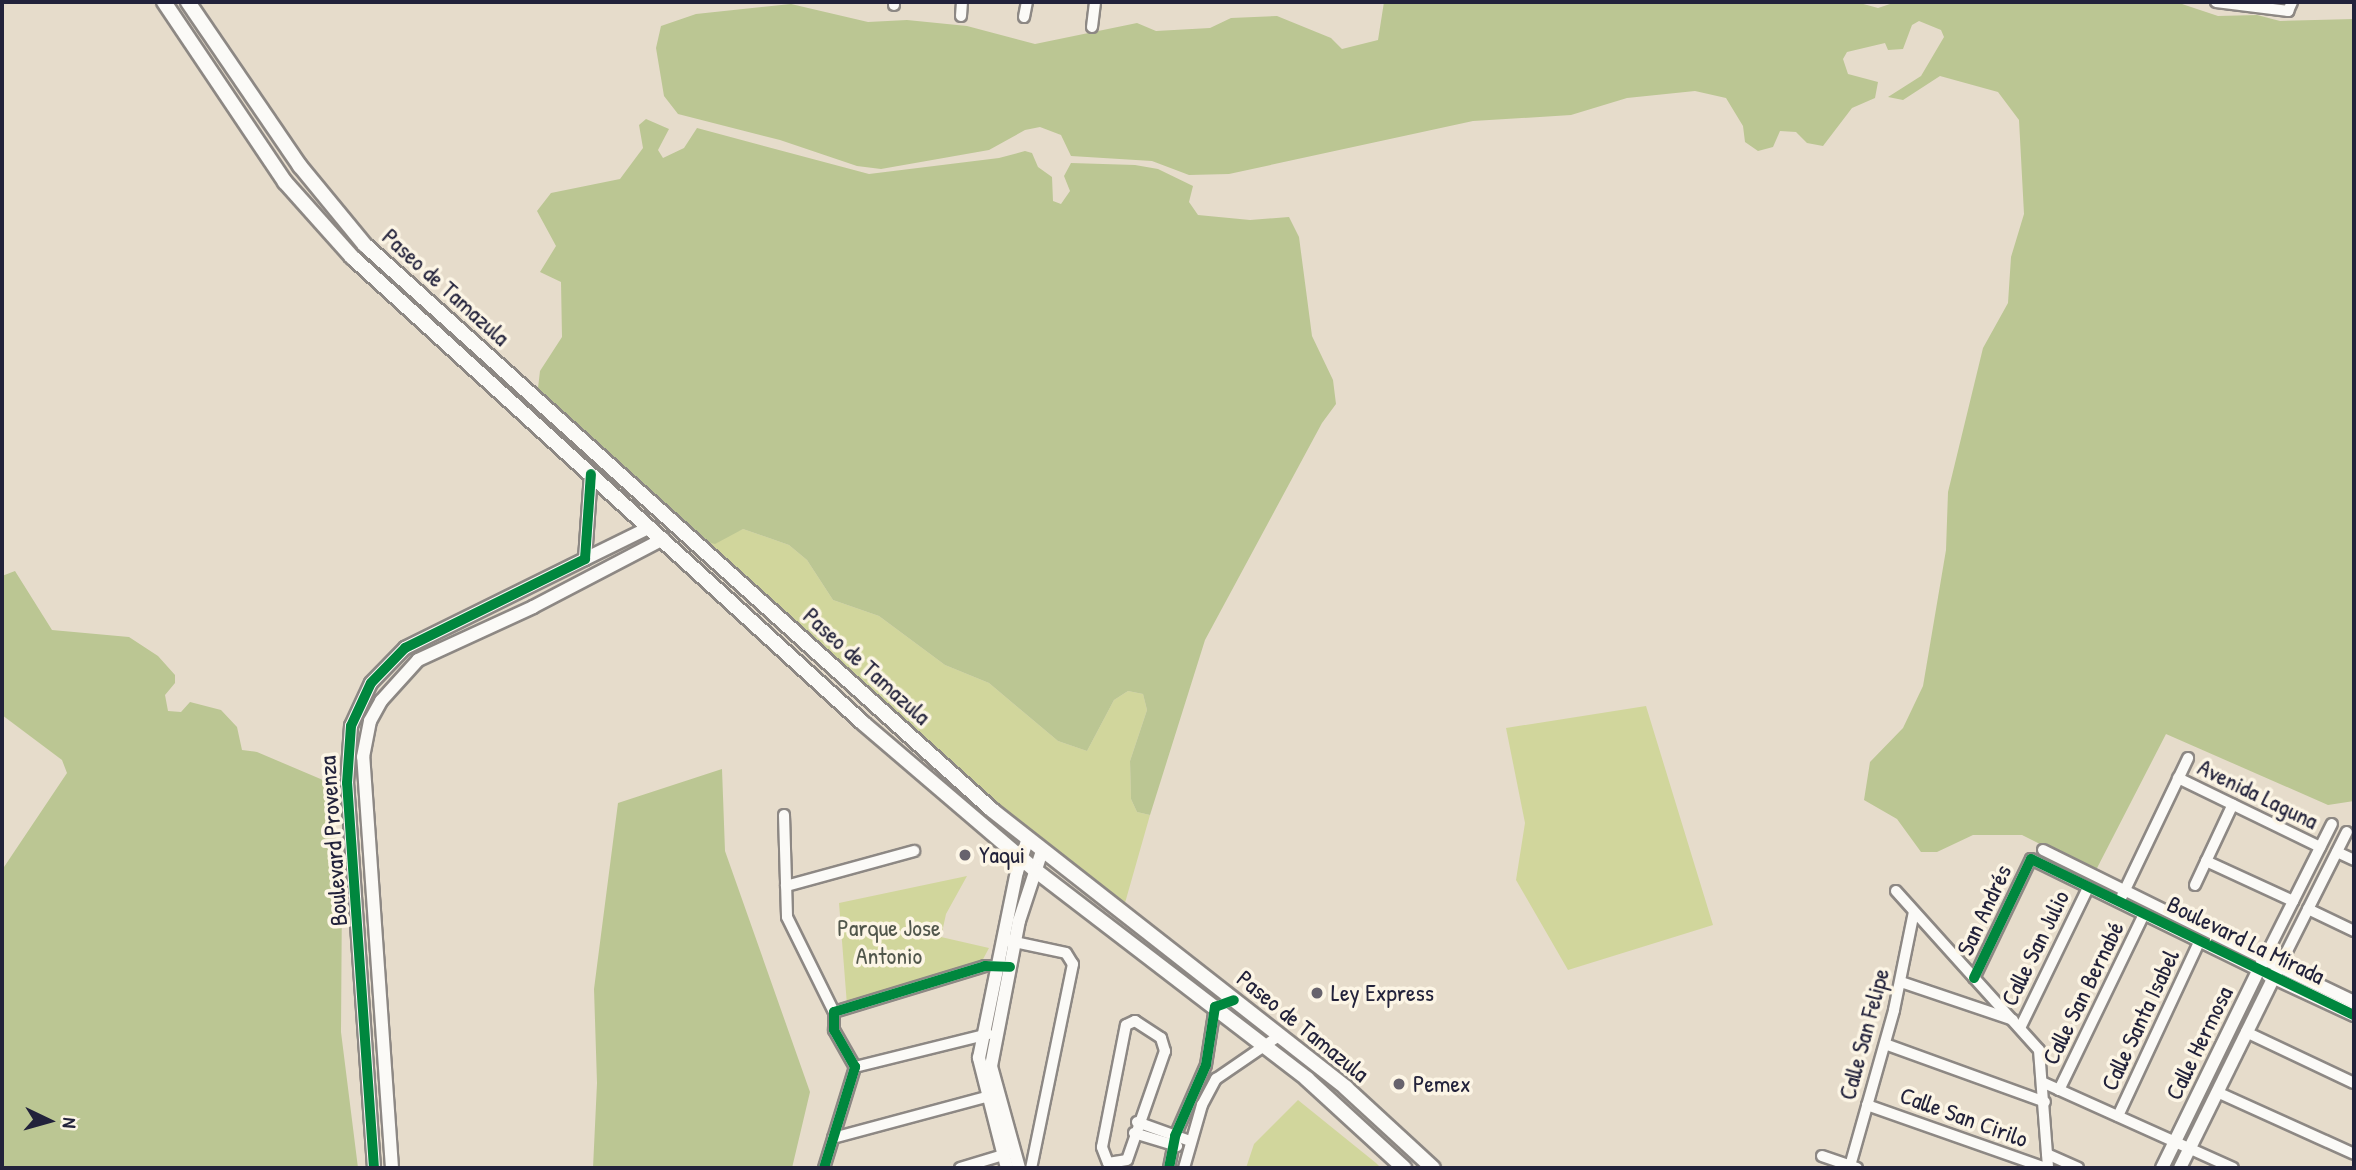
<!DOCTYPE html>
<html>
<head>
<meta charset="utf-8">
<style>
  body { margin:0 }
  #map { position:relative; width:2356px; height:1170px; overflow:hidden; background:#e6dccb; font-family:"Patrick Hand",sans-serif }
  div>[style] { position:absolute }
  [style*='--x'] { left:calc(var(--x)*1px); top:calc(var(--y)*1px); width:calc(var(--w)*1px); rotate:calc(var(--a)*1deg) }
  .green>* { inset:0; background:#d1d69c }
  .forest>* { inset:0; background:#bbc693 }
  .roads { filter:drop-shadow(2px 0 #8d8884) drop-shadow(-2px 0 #8d8884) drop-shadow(0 2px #8d8884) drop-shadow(0 -2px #8d8884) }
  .minor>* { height:10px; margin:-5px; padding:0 5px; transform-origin:5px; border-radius:5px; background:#fbfaf7 }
  .tertiary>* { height:12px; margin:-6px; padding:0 6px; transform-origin:6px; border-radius:6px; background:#fbfaf7 }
  .secondary>* { height:14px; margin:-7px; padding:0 7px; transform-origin:7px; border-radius:7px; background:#fbfaf7 }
  .cycleway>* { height:10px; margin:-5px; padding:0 5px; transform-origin:5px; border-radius:5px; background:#00873e }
  .dots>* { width:19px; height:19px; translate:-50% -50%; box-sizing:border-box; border:4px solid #fcf5e5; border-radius:50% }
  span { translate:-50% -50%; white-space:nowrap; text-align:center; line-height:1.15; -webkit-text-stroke:7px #fcf5e5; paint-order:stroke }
  .street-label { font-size:24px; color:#22223b }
  .poi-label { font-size:24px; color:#22223b }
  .left { translate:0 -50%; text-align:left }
  .park-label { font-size:24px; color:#51574c }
  .frame { position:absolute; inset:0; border:4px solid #22223b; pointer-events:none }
  .north { position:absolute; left:14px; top:1086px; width:70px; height:70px; -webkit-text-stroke:5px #fcf5e5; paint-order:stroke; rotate:95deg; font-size:19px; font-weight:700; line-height:28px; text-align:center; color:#22223b }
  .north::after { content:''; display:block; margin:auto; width:24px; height:32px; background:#22223b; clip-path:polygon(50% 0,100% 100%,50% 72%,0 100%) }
</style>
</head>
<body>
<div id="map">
  <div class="green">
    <div style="clip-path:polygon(743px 529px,789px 545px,807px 560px,833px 600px,879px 616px,945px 665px,989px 683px,1058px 741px,1087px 751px,1114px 700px,1128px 691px,1143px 694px,1147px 710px,1130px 761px,1131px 799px,1137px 812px,1150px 815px,1123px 910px,1028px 836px,707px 544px)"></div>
    <div style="clip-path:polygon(1646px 706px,1713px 925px,1568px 970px,1516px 880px,1525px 823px,1506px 728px)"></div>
    <div style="clip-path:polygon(967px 876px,946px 914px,941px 937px,989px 948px,981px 963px,847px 1005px,839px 903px)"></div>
    <div style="clip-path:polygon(1298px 1100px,1376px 1163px,1381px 1168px,1246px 1168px,1254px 1144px)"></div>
  </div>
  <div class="forest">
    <div style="clip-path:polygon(1384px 2px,1856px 2px,1878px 8px,1896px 2px,2176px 2px,2218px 16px,2257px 15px,2280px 21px,2354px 19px,2354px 801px,2328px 805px,2166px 734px,2095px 872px,2022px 835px,1973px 835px,1937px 852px,1921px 852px,1897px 819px,1864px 800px,1870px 762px,1903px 728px,1923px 686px,1946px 550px,1948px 492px,1983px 348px,2008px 303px,2011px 257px,2024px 214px,2019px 120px,1998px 92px,1940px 76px,1903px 100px,1888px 97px,1921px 76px,1944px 37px,1941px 30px,1919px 21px,1912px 25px,1903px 49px,1888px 50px,1885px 43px,1847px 52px,1843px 59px,1848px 74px,1878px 82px,1875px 98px,1852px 108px,1823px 146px,1807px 143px,1796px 132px,1780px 131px,1773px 147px,1758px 151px,1745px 142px,1743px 126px,1726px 98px,1695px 91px,1627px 98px,1571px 115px,1473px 121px,1229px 174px,1189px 175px,1152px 161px,1071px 156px,1061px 135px,1040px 127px,1025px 130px,989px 150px,881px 169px,857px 166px,780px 140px,678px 114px,664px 96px,656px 48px,661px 26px,696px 14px,791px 4px,868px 22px,907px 20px,967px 26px,1035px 44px,1137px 23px,1156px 31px,1210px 28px,1231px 18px,1277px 16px,1331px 38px,1342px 49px,1378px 40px)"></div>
    <div style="clip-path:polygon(646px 119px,669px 129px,658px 150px,663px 158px,684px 148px,697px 128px,869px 174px,999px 158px,1025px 151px,1032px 153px,1038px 167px,1052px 177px,1053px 201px,1061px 204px,1070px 191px,1064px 176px,1071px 163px,1135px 165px,1158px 169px,1193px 186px,1189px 202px,1198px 215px,1250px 220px,1289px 217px,1299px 237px,1312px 336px,1333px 380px,1336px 404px,1322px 423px,1205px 640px,1150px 815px,1137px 812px,1131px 799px,1130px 761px,1147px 710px,1143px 694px,1128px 691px,1114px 700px,1087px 751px,1058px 741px,989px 683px,945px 665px,879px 616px,833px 600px,807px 560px,789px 545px,743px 529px,715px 544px,700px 540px,543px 398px,538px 388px,540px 371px,562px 337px,561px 282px,540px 272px,556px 246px,537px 211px,551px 193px,620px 179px,643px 148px,639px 125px)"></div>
    <div style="clip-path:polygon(15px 571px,52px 630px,129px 637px,158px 656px,175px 675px,175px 683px,165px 695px,168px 711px,181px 712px,190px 702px,221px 710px,237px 727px,242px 750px,257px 752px,330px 783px,342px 889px,341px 1032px,358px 1168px,2px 1168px,2px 870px,67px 773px,62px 760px,2px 715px,2px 576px)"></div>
    <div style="clip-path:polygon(722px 769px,725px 851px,810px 1092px,792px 1168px,593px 1168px,597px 1083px,594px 989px,618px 803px)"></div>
  </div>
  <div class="roads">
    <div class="minor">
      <div style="--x:2216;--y:2;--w:73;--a:7.1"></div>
      <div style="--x:2288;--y:11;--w:10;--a:-66"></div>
      <div style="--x:894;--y:5;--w:3;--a:-90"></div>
      <div style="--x:961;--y:16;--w:14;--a:-86"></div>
      <div style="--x:1024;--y:17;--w:15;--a:-79"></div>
      <div style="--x:1092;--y:27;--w:25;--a:-83"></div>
      <div style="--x:2178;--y:778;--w:158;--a:25.9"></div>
      <div style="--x:784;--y:815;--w:102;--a:88.3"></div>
      <div style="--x:787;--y:917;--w:106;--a:63.7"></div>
      <div style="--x:2043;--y:850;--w:246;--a:26.3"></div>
      <div style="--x:2264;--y:959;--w:151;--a:-63.3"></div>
      <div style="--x:2337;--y:852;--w:19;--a:25"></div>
      <div style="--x:2206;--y:861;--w:96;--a:24.7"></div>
      <div style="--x:2195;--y:885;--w:89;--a:-64.9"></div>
      <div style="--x:786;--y:886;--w:133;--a:-15.3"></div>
      <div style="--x:1896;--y:891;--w:214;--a:48"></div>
      <div style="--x:2039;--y:1050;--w:118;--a:85.6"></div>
      <div style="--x:2122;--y:896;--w:153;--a:-64.4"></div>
      <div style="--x:2308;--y:909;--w:51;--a:25.6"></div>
      <div style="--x:1010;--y:941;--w:57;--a:12.1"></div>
      <div style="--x:1066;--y:953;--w:13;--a:58"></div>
      <div style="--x:1073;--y:964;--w:208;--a:101.6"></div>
      <div style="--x:2279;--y:967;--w:151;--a:-63.3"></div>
      <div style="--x:1974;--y:978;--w:132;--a:-64.4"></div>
      <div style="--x:2031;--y:859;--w:253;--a:26.1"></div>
      <div style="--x:1901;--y:982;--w:118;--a:18.7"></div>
      <div style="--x:1135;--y:1021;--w:31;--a:33"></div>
      <div style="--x:1161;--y:1038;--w:14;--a:73"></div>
      <div style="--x:1165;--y:1051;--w:115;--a:109.2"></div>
      <div style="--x:1127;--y:1160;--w:19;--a:171"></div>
      <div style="--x:1108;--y:1163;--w:17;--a:-111"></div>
      <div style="--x:1102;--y:1147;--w:124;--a:-78.9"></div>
      <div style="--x:1126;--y:1025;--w:10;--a:-24"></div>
      <div style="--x:2020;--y:1028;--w:156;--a:-64.1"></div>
      <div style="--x:2246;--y:1032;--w:119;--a:25.3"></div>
      <div style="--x:1885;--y:1044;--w:170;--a:19.9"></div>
      <div style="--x:855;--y:1067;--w:137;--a:-13.9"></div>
      <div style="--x:2044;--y:1083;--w:207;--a:24.2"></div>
      <div style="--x:2059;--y:1090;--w:195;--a:-64.2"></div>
      <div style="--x:2217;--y:1092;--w:150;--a:24.3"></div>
      <div style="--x:1867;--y:1105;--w:190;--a:19.4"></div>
      <div style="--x:2118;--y:1116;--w:192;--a:-65"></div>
      <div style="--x:1137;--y:1122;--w:56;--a:19.7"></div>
      <div style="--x:1134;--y:1133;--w:45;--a:16.8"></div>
      <div style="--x:833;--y:1138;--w:167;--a:-15"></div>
      <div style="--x:2047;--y:1154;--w:34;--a:24"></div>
      <div style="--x:1822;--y:1156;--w:37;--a:19"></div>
      <div style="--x:1850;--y:1166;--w:162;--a:-74.2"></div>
      <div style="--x:1894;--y:1010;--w:100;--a:-78.5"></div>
      <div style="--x:824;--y:1168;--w:106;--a:-72.9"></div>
      <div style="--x:855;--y:1067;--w:43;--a:-119.6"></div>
      <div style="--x:834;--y:1030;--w:18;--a:-90"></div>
      <div style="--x:834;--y:1012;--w:158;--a:-16.9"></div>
      <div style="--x:985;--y:966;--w:18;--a:0"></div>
      <div style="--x:960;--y:1168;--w:45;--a:-16.8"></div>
      <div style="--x:1169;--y:1168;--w:33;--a:-79"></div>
      <div style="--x:1175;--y:1136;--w:77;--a:-66.4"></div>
      <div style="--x:1206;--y:1065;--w:59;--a:-81.2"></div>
      <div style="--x:1215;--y:1007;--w:20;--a:-20"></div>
      <div style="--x:1184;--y:1168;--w:66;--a:-74.1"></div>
      <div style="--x:1202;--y:1105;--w:30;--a:-62"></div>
      <div style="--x:1216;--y:1079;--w:78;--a:-34.5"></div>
    </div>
    <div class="tertiary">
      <div style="--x:585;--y:559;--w:72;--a:-26.2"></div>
      <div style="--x:2268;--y:975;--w:95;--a:24.9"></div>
      <div style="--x:374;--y:1168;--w:386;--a:-94"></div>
      <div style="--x:347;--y:783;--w:57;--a:-86"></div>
      <div style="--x:351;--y:726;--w:47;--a:-65.1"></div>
      <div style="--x:371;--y:683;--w:49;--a:-45.8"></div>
      <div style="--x:405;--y:648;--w:201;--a:-26.3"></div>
      <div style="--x:585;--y:559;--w:85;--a:-86"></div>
      <div style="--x:392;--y:1168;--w:412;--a:-94"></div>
      <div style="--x:363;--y:757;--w:37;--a:-79"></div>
      <div style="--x:370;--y:721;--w:23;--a:-61"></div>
      <div style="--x:381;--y:701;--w:55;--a:-47.9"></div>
      <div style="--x:418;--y:660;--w:127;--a:-24.7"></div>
      <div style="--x:533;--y:607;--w:147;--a:-27.6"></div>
      <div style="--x:1007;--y:1168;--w:114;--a:-104.3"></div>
      <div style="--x:979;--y:1058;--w:190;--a:-78.5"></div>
      <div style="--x:1017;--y:872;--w:35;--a:-72"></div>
      <div style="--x:1019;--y:1168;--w:106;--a:-105.4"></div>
      <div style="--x:991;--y:1066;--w:148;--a:-79.1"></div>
      <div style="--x:1019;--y:921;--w:74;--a:-71.8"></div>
      <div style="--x:2162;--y:1168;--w:233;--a:-64"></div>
      <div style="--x:2264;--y:959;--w:100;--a:25.5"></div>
      <div style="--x:2180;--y:1168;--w:224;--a:-63.8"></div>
    </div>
    <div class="secondary">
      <div style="--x:164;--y:2;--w:217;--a:56.1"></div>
      <div style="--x:285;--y:182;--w:101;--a:48.2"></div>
      <div style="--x:352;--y:257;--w:692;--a:42.36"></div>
      <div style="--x:863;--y:723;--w:226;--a:40.5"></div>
      <div style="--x:1035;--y:870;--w:343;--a:37.5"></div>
      <div style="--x:1307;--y:1079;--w:132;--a:42.5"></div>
      <div style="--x:188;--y:2;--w:199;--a:55.7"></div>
      <div style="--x:300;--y:166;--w:102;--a:50.6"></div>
      <div style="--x:365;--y:245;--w:844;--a:42.02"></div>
      <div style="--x:992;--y:810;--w:450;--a:38.1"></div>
      <div style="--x:1346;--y:1088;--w:118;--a:42.6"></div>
    </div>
  </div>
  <div class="cycleway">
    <div style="--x:1974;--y:978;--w:132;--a:-64.4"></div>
    <div style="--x:2031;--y:859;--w:359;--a:25.8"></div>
    <div style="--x:374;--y:1168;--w:386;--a:-94"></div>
    <div style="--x:347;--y:783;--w:57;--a:-86"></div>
    <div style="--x:351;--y:726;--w:47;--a:-65.1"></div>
    <div style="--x:371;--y:683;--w:49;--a:-45.8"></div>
    <div style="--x:405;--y:648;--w:201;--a:-26.3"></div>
    <div style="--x:585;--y:559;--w:85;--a:-86"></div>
    <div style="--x:824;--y:1168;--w:106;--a:-72.9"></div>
    <div style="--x:855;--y:1067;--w:43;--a:-119.6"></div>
    <div style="--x:834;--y:1030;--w:18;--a:-90"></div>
    <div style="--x:834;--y:1012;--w:158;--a:-16.9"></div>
    <div style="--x:985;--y:966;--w:25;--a:2"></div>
    <div style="--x:1169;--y:1168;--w:33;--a:-79"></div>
    <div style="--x:1175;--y:1136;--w:77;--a:-66.4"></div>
    <div style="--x:1206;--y:1065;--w:59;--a:-81.2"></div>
    <div style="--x:1215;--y:1007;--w:20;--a:-20"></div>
  </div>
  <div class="dots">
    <div style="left:965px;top:855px;background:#67636d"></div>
    <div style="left:1317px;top:993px;background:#67636d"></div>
    <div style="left:1399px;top:1084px;background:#67636d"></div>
  </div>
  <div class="street-label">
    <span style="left:446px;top:287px;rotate:42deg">Paseo de Tamazula</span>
    <span style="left:867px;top:666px;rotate:42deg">Paseo de Tamazula</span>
    <span style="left:2258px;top:794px;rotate:26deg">Avenida Laguna</span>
    <span style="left:333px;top:841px;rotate:-94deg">Boulevard Provenza</span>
    <span style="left:1984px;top:910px;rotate:-65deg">San Andrés</span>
    <span style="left:2246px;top:940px;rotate:26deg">Boulevard La Mirada</span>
    <span style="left:2035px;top:948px;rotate:-64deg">Calle San Julio</span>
    <span style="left:2083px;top:993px;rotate:-64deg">Calle San Bernabé</span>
    <span style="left:2140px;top:1020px;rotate:-65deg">Calle Santa Isabel</span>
    <span style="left:1303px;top:1026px;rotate:39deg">Paseo de Tamazula</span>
    <span style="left:1864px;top:1034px;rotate:-75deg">Calle San Felipe</span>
    <span style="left:2199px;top:1043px;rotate:-64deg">Calle Hermosa</span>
    <span style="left:1964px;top:1117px;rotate:20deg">Calle San Cirilo</span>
  </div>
  <div class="poi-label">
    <span class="left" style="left:979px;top:855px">Yaqui</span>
    <span class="left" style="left:1331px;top:993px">Ley Express</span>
    <span class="left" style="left:1413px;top:1084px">Pemex</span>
  </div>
  <div class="park-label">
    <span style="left:889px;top:942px">Parque Jose<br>Antonio</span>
  </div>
  <div class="frame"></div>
  <div class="north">N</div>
</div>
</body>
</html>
